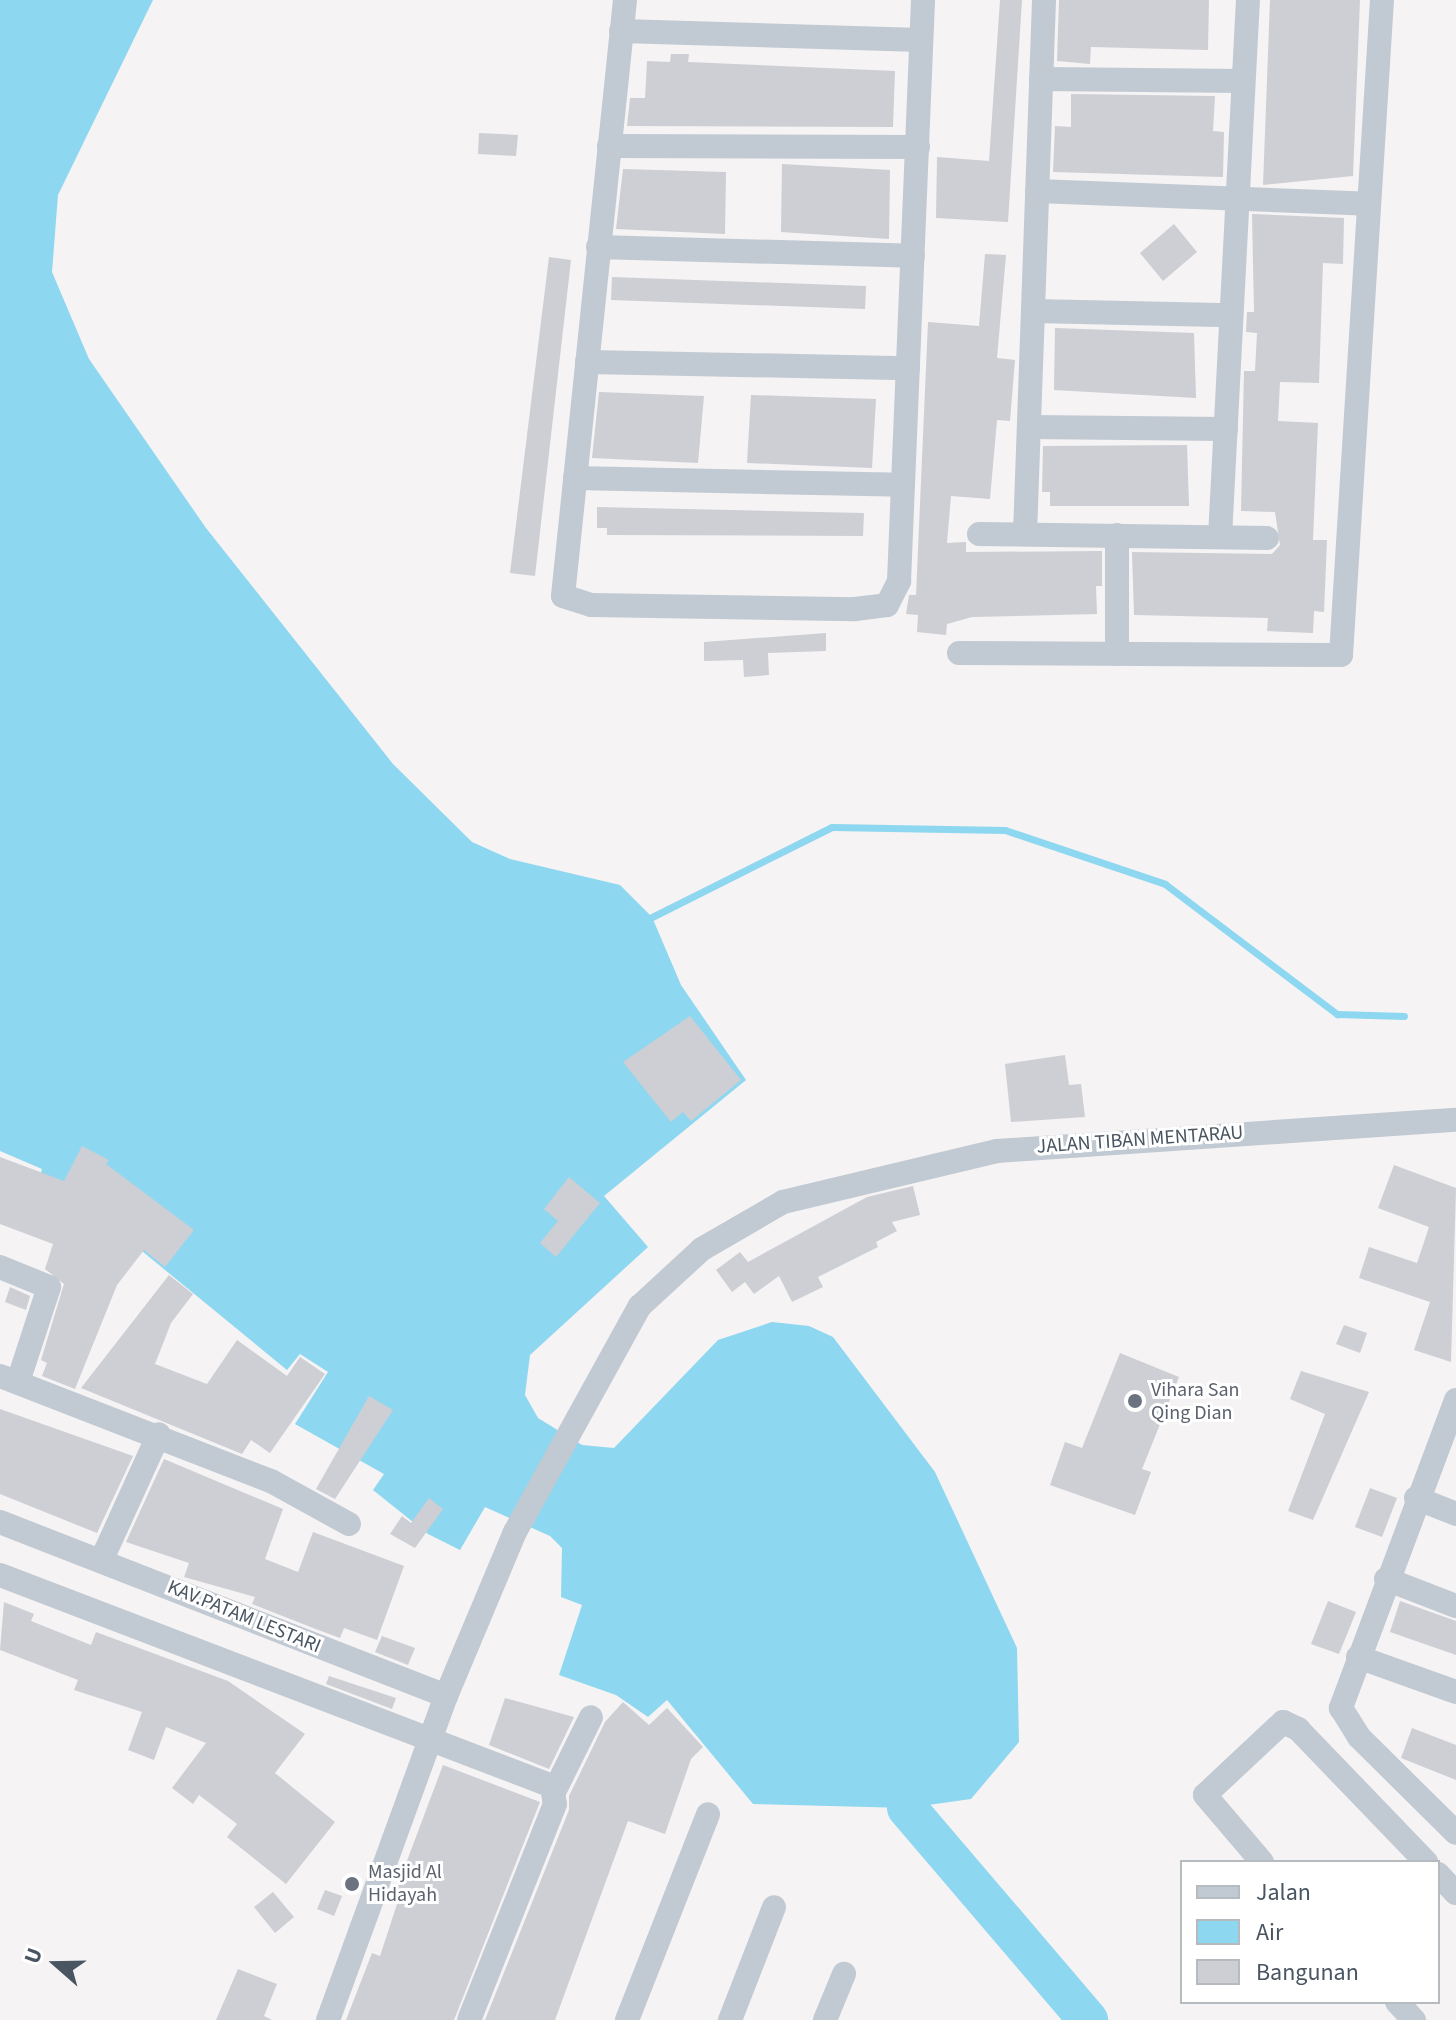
<!DOCTYPE html>
<html>
<head>
<meta charset="utf-8">
<style>
  body { margin:0 }
  #map { position:relative; width:1456px; height:2020px; overflow:hidden; background:#f5f3f3; font-family:"Source Sans 3",sans-serif }
  div>[style] { position:absolute }
  [style*='--x'] { left:calc(var(--x)*1px); top:calc(var(--y)*1px); width:calc(var(--w)*1px); rotate:calc(var(--a)*1deg) }
  .water>* { inset:0; background:#8ed7f0 }
  .stream>* { height:7px; margin:-3.5px; padding:0 3.5px; transform-origin:3.5px; border-radius:3.5px; background:#8ed7f0 }
  .river>* { height:40px; margin:-20px; padding:0 20px; transform-origin:20px; border-radius:20px; background:#8ed7f0 }
  .building>* { inset:0; background:#cdcfd5 }
  .minor>* { height:24px; margin:-12px; padding:0 12px; transform-origin:12px; border-radius:12px; background:#c1c9d2 }
  .dots>* { width:22px; height:22px; translate:-50% -50%; box-sizing:border-box; border:4px solid #fff; border-radius:50% }
  span { translate:-50% -50%; white-space:nowrap; text-align:center; line-height:1.15; -webkit-text-stroke:6px #fff; paint-order:stroke }
  .street-label { font-size:20px; color:#495561 }
  .worship-label { font-size:20px; color:#5b616d }
  .left { translate:0 -50%; text-align:left }
  .legend { position:absolute; left:1180px; top:1860px; width:260px; height:144px; box-sizing:border-box; background:#fff; border:2px solid #b6bbc0; margin:0; padding:10px 14px; list-style:none; font-size:24px; color:#495561 }
  .legend li { display:flex; align-items:center; gap:16px; height:40px }
  .legend b { width:40px; border:2px solid #b6bbc0 }
  .north { position:absolute; left:16px; top:1924px; width:80px; height:80px; -webkit-text-stroke:6px #fff; paint-order:stroke; rotate:290deg; font-size:22px; font-weight:700; line-height:32px; text-align:center; color:#495561 }
  .north::after { content:''; display:block; margin:auto; width:28px; height:36px; background:#495561; clip-path:polygon(50% 0,100% 100%,50% 72%,0 100%) }
</style>
</head>
<body>
<div id="map">
  <div class="water">
    <div style="clip-path:polygon(0 0,153px 0,58px 195px,52px 272px,89px 359px,206px 528px,393px 764px,472px 842px,510px 859px,620px 885px,652px 917px,681px 985px,746px 1080px,604px 1196px,648px 1247px,530px 1355px,525px 1395px,538px 1418px,582px 1445px,614px 1448px,718px 1340px,772px 1322px,809px 1326px,833px 1337px,935px 1472px,1017px 1648px,1019px 1742px,971px 1799px,907px 1808px,753px 1804px,667px 1700px,648px 1717px,616px 1695px,559px 1675px,582px 1605px,561px 1597px,562px 1548px,550px 1536px,485px 1507px,460px 1550px,428px 1534px,373px 1490px,384px 1474px,295px 1424px,328px 1372px,300px 1354px,287px 1370px,120px 1233px,37px 1186px,42px 1169px,0 1151px)"></div>
  </div>
  <div class="stream">
    <div style="--x:652;--y:917;--w:201;--a:-26.6"></div>
    <div style="--x:832;--y:827;--w:173;--a:1"></div>
    <div style="--x:1005;--y:830;--w:169;--a:18.6"></div>
    <div style="--x:1165;--y:884;--w:216;--a:37.1"></div>
    <div style="--x:1337;--y:1014;--w:67;--a:1.7"></div>
  </div>
  <div class="river">
    <div style="--x:907;--y:1808;--w:279;--a:49.5"></div>
  </div>
  <div class="building">
    <div style="clip-path:polygon(1000px 0,1022px 0,1008px 222px,936px 218px,937px 157px,989px 161px)"></div>
    <div style="clip-path:polygon(1059px 0,1209px 0,1208px 50px,1091px 47px,1090px 64px,1057px 61px)"></div>
    <div style="clip-path:polygon(1270px 0,1360px 0,1353px 176px,1263px 185px)"></div>
    <div style="clip-path:polygon(671px 54px,689px 54px,688px 62px,895px 71px,893px 127px,627px 126px,630px 98px,645px 98px,647px 61px,670px 62px)"></div>
    <div style="clip-path:polygon(1071px 94px,1215px 96px,1213px 131px,1224px 132px,1223px 177px,1053px 172px,1055px 126px,1071px 127px)"></div>
    <div style="clip-path:polygon(479px 133px,518px 135px,516px 156px,478px 154px)"></div>
    <div style="clip-path:polygon(782px 164px,890px 170px,889px 239px,781px 232px)"></div>
    <div style="clip-path:polygon(623px 169px,726px 172px,725px 234px,616px 229px)"></div>
    <div style="clip-path:polygon(1252px 214px,1344px 218px,1343px 264px,1323px 263px,1319px 383px,1280px 382px,1278px 421px,1318px 423px,1313px 540px,1327px 540px,1324px 612px,1314px 611px,1313px 633px,1267px 631px,1268px 618px,1134px 615px,1132px 552px,1272px 554px,1280px 545px,1275px 512px,1241px 511px,1244px 371px,1255px 371px,1257px 333px,1246px 332px,1247px 312px,1254px 312px)"></div>
    <div style="clip-path:polygon(1174px 224px,1197px 252px,1163px 281px,1140px 253px)"></div>
    <div style="clip-path:polygon(985px 254px,1006px 255px,997px 358px,1015px 360px,1010px 421px,997px 420px,990px 499px,951px 496px,947px 543px,966px 542px,966px 552px,1102px 551px,1102px 586px,1096px 586px,1097px 614px,972px 617px,947px 624px,946px 635px,917px 632px,918px 615px,906px 614px,909px 595px,916px 595px,928px 322px,979px 326px)"></div>
    <div style="clip-path:polygon(549px 257px,571px 260px,535px 576px,510px 573px)"></div>
    <div style="clip-path:polygon(612px 277px,866px 286px,865px 309px,611px 300px)"></div>
    <div style="clip-path:polygon(1055px 328px,1194px 333px,1196px 398px,1054px 390px)"></div>
    <div style="clip-path:polygon(599px 392px,704px 396px,698px 463px,592px 458px)"></div>
    <div style="clip-path:polygon(751px 395px,876px 399px,872px 468px,747px 463px)"></div>
    <div style="clip-path:polygon(1187px 445px,1189px 506px,1050px 506px,1050px 492px,1042px 492px,1043px 446px)"></div>
    <div style="clip-path:polygon(597px 507px,864px 513px,863px 536px,607px 535px,607px 528px,597px 528px)"></div>
    <div style="clip-path:polygon(826px 633px,826px 651px,768px 653px,769px 675px,744px 677px,743px 660px,704px 661px,704px 642px)"></div>
    <div style="clip-path:polygon(690px 1016px,741px 1080px,691px 1121px,683px 1112px,671px 1122px,623px 1062px)"></div>
    <div style="clip-path:polygon(1065px 1055px,1069px 1085px,1081px 1084px,1085px 1117px,1011px 1122px,1005px 1064px)"></div>
    <div style="clip-path:polygon(82px 1146px,109px 1160px,106px 1164px,194px 1230px,165px 1267px,144px 1250px,117px 1285px,75px 1389px,42px 1376px,47px 1363px,41px 1360px,64px 1284px,45px 1269px,53px 1244px,0 1224px,0 1157px,64px 1181px)"></div>
    <div style="clip-path:polygon(1394px 1165px,1456px 1188px,1451px 1362px,1414px 1350px,1430px 1302px,1359px 1278px,1369px 1247px,1417px 1263px,1429px 1227px,1378px 1208px)"></div>
    <div style="clip-path:polygon(569px 1177px,600px 1203px,556px 1257px,540px 1243px,558px 1221px,544px 1209px)"></div>
    <div style="clip-path:polygon(913px 1186px,920px 1215px,892px 1222px,897px 1231px,876px 1242px,878px 1247px,818px 1277px,823px 1287px,792px 1302px,779px 1276px,754px 1294px,745px 1282px,732px 1292px,716px 1270px,740px 1252px,748px 1262px,867px 1197px)"></div>
    <div style="clip-path:polygon(169px 1275px,193px 1294px,171px 1323px,155px 1364px,207px 1384px,237px 1340px,287px 1376px,300px 1357px,325px 1374px,270px 1453px,251px 1440px,242px 1454px,81px 1388px)"></div>
    <div style="clip-path:polygon(10px 1287px,30px 1296px,26px 1310px,5px 1302px)"></div>
    <div style="clip-path:polygon(1344px 1325px,1367px 1333px,1360px 1353px,1336px 1344px)"></div>
    <div style="clip-path:polygon(1120px 1353px,1179px 1377px,1142px 1469px,1151px 1472px,1135px 1515px,1050px 1485px,1065px 1442px,1082px 1448px)"></div>
    <div style="clip-path:polygon(1301px 1371px,1369px 1392px,1313px 1520px,1288px 1511px,1325px 1414px,1290px 1399px)"></div>
    <div style="clip-path:polygon(369px 1396px,393px 1410px,335px 1499px,316px 1489px)"></div>
    <div style="clip-path:polygon(0 1409px,133px 1456px,97px 1533px,0 1494px)"></div>
    <div style="clip-path:polygon(164px 1459px,283px 1509px,265px 1559px,298px 1572px,313px 1532px,404px 1566px,377px 1640px,344px 1628px,340px 1638px,313px 1628px,252px 1604px,255px 1597px,184px 1577px,189px 1563px,126px 1542px)"></div>
    <div style="clip-path:polygon(1370px 1488px,1397px 1498px,1382px 1537px,1355px 1527px)"></div>
    <div style="clip-path:polygon(429px 1498px,443px 1509px,415px 1548px,390px 1534px,402px 1516px,411px 1523px)"></div>
    <div style="clip-path:polygon(1328px 1601px,1356px 1612px,1339px 1654px,1311px 1644px)"></div>
    <div style="clip-path:polygon(1400px 1601px,1456px 1621px,1456px 1655px,1390px 1632px)"></div>
    <div style="clip-path:polygon(4px 1602px,34px 1614px,31px 1621px,91px 1645px,96px 1632px,228px 1681px,305px 1734px,275px 1773px,335px 1822px,286px 1884px,227px 1837px,237px 1824px,199px 1795px,193px 1804px,172px 1788px,206px 1743px,166px 1727px,154px 1760px,128px 1750px,142px 1712px,74px 1690px,78px 1680px,0 1650px)"></div>
    <div style="clip-path:polygon(382px 1636px,415px 1648px,408px 1665px,375px 1652px)"></div>
    <div style="clip-path:polygon(329px 1676px,396px 1698px,392px 1709px,326px 1684px)"></div>
    <div style="clip-path:polygon(505px 1698px,574px 1717px,549px 1769px,489px 1745px)"></div>
    <div style="clip-path:polygon(623px 1702px,649px 1725px,667px 1708px,703px 1747px,691px 1759px,665px 1834px,628px 1821px,555px 2020px,485px 2020px,569px 1810px,569px 1796px,605px 1722px)"></div>
    <div style="clip-path:polygon(1412px 1728px,1456px 1745px,1456px 1780px,1401px 1758px)"></div>
    <div style="clip-path:polygon(443px 1765px,540px 1802px,454px 2020px,346px 2020px,372px 1953px,380px 1956px,401px 1892px,396px 1890px)"></div>
    <div style="clip-path:polygon(325px 1890px,342px 1896px,334px 1916px,317px 1909px)"></div>
    <div style="clip-path:polygon(273px 1892px,294px 1917px,275px 1933px,254px 1907px)"></div>
    <div style="clip-path:polygon(238px 1969px,277px 1984px,264px 2016px,272px 2020px,216px 2020px)"></div>
  </div>
  <div class="minor">
    <div style="--x:625;--y:0;--w:599;--a:95.94"></div>
    <div style="--x:563;--y:596;--w:29;--a:18"></div>
    <div style="--x:591;--y:605;--w:264;--a:0.9"></div>
    <div style="--x:855;--y:609;--w:32;--a:-7"></div>
    <div style="--x:887;--y:605;--w:27;--a:-63"></div>
    <div style="--x:899;--y:581;--w:581;--a:-87.63"></div>
    <div style="--x:621;--y:31;--w:300;--a:1.7"></div>
    <div style="--x:1041;--y:79;--w:202;--a:0.6"></div>
    <div style="--x:609;--y:146;--w:309;--a:0.2"></div>
    <div style="--x:1037;--y:191;--w:332;--a:2.2"></div>
    <div style="--x:598;--y:247;--w:315;--a:1.6"></div>
    <div style="--x:1033;--y:311;--w:198;--a:1.2"></div>
    <div style="--x:587;--y:362;--w:321;--a:1.1"></div>
    <div style="--x:1029;--y:427;--w:197;--a:0.6"></div>
    <div style="--x:575;--y:478;--w:328;--a:1.2"></div>
    <div style="--x:979;--y:534;--w:288;--a:0.8"></div>
    <div style="--x:1025;--y:534;--w:534;--a:-87.96"></div>
    <div style="--x:1117;--y:535;--w:119;--a:90"></div>
    <div style="--x:1220;--y:537;--w:538;--a:-87.02"></div>
    <div style="--x:959;--y:653;--w:382;--a:0.3"></div>
    <div style="--x:1341;--y:655;--w:656;--a:-86.42"></div>
    <div style="--x:0;--y:1267;--w:53;--a:22.2"></div>
    <div style="--x:49;--y:1287;--w:100;--a:108.1"></div>
    <div style="--x:0;--y:1376;--w:291;--a:21.2"></div>
    <div style="--x:271;--y:1481;--w:89;--a:28.9"></div>
    <div style="--x:1456;--y:1400;--w:329;--a:110.5"></div>
    <div style="--x:1341;--y:1708;--w:34;--a:58"></div>
    <div style="--x:1359;--y:1737;--w:136;--a:44.7"></div>
    <div style="--x:1416;--y:1498;--w:43;--a:21.8"></div>
    <div style="--x:0;--y:1522;--w:479;--a:21.3"></div>
    <div style="--x:102;--y:1559;--w:137;--a:-65.5"></div>
    <div style="--x:0;--y:1575;--w:591;--a:20.92"></div>
    <div style="--x:552;--y:1786;--w:18;--a:81"></div>
    <div style="--x:555;--y:1804;--w:232;--a:111.7"></div>
    <div style="--x:1386;--y:1579;--w:75;--a:21.1"></div>
    <div style="--x:1358;--y:1657;--w:104;--a:19.7"></div>
    <div style="--x:555;--y:1790;--w:81;--a:-63.7"></div>
    <div style="--x:1262;--y:1862;--w:88;--a:-130.4"></div>
    <div style="--x:1205;--y:1795;--w:107;--a:-43.1"></div>
    <div style="--x:1283;--y:1722;--w:17;--a:25"></div>
    <div style="--x:1298;--y:1729;--w:185;--a:46.1"></div>
    <div style="--x:1438;--y:1874;--w:26;--a:47"></div>
    <div style="--x:1397;--y:2002;--w:25;--a:47"></div>
    <div style="--x:328;--y:2020;--w:345;--a:-70"></div>
    <div style="--x:446;--y:1696;--w:178;--a:-67.2"></div>
    <div style="--x:515;--y:1532;--w:258;--a:-61.1"></div>
    <div style="--x:640;--y:1306;--w:84;--a:-42.6"></div>
    <div style="--x:702;--y:1249;--w:94;--a:-30.1"></div>
    <div style="--x:783;--y:1202;--w:220;--a:-13.4"></div>
    <div style="--x:997;--y:1151;--w:460;--a:-3.9"></div>
    <div style="--x:627;--y:2020;--w:221;--a:-68.5"></div>
    <div style="--x:730;--y:2020;--w:121;--a:-68.7"></div>
    <div style="--x:825;--y:2020;--w:50;--a:-67.6"></div>
  </div>
  <div class="dots">
    <div style="left:1135px;top:1401px;background:#6b7280"></div>
    <div style="left:352px;top:1884px;background:#6b7280"></div>
  </div>
  <div class="street-label">
    <span style="left:1140px;top:1140px;rotate:-4deg">JALAN TIBAN MENTARAU</span>
    <span style="left:244px;top:1617px;rotate:22deg">KAV.PATAM LESTARI</span>
  </div>
  <div class="worship-label">
    <span class="left" style="left:1151px;top:1402px">Vihara San<br>Qing Dian</span>
    <span class="left" style="left:368px;top:1884px">Masjid Al<br>Hidayah</span>
  </div>
  <ul class="legend">
  <li><b style="height:10px;background:#c1c9d2"></b>Jalan</li>
  <li><b style="height:22px;background:#8ed7f0"></b>Air</li>
  <li><b style="height:22px;background:#cdcfd5"></b>Bangunan</li>
  </ul>
  <div class="north">U</div>
</div>
</body>
</html>
